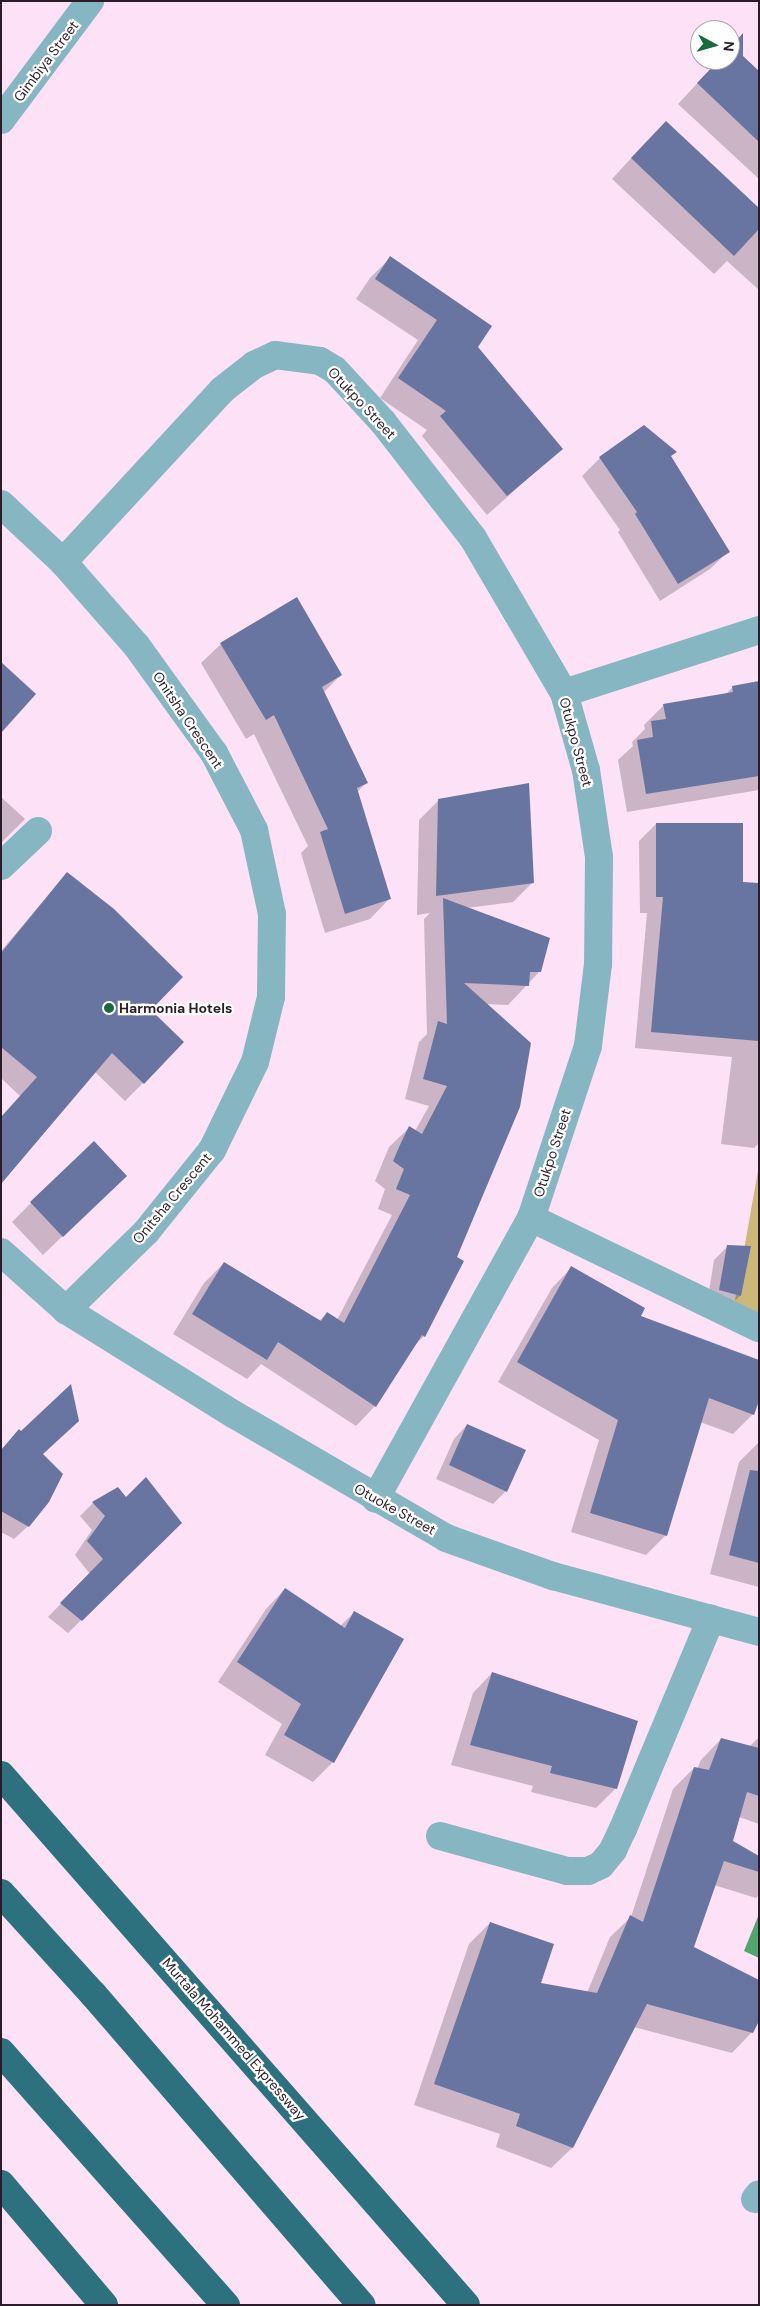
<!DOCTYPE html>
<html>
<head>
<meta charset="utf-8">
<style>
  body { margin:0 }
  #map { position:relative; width:760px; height:2306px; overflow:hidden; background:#fde1f7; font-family:"DM Sans",sans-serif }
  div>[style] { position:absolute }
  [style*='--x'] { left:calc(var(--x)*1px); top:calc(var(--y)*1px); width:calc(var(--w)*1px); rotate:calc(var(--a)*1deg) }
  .green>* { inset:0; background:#ccb878 }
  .water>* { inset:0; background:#51a66d }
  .shadow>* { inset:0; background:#0003 }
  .building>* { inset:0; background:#6975a1 }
  .minor>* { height:28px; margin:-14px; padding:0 14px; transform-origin:14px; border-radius:14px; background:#86b6c1 }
  .highway>* { height:28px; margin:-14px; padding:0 14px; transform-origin:14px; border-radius:14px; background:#2d717f }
  .dots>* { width:14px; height:14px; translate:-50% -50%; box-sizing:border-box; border:2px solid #fff; border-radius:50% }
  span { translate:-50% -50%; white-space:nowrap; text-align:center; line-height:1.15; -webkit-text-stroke:4.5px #fff; paint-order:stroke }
  .street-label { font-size:14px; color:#2c1c29 }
  .poi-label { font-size:14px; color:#2c1c29; font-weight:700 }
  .left { translate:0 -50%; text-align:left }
  .frame { position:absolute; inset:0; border:2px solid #2c1c29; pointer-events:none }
  .north { position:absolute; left:690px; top:20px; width:50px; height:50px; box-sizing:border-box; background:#fff; border:1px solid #aba4a9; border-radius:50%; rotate:96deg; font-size:14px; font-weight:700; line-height:20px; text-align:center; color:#2c1c29 }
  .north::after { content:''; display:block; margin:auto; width:18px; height:22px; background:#1a6b3b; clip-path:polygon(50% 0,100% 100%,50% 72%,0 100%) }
</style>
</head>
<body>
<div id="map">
  <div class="green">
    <div style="clip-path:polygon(759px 1165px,759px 1343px,730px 1329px)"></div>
  </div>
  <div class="water">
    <div style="clip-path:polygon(759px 1914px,759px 1958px,744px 1951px)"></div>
  </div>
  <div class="shadow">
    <div style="clip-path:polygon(730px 49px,759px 73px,759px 179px,678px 104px,719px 60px,730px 60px)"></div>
    <div style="clip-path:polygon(646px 142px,759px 210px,759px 290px,727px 261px,714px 274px,612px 179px)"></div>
    <div style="clip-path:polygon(390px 258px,476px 347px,561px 449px,487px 515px,422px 436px,427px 430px,380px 398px,418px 340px,356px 299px,370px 278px)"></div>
    <div style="clip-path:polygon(644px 426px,670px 457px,728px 552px,710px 569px,660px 601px,618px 532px,620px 530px,582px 476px,600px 458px)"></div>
    <div style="clip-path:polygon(221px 644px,341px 675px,324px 692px,367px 782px,357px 792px,389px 899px,370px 919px,325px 933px,301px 853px,308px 846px,254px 734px,246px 739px,201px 663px)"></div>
    <div style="clip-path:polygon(759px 683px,759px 790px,627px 812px,618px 760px,633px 746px,632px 742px,645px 729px,644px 725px,664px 705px,726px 694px,733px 687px)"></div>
    <div style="clip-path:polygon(1px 797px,25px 819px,1px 843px)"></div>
    <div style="clip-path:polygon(439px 800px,533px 882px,513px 902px,466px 908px,540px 971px,508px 1005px,485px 1004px,424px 1336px,414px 1346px,375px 1406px,356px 1426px,261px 1364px,247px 1379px,173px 1334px,204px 1283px,224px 1263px,319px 1321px,327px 1313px,337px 1320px,392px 1215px,378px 1209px,385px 1189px,375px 1181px,389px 1147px,409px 1128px,415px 1131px,429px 1106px,405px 1099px,419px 1042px,427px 1034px,424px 919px,430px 913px,417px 915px,419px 820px)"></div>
    <div style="clip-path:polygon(656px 824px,742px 907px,759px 907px,759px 1143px,754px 1148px,721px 1144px,732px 1057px,635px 1048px,647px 913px,640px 913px,639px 841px)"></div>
    <div style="clip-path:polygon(67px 873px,149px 1010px,143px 1083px,125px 1101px,95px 1072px,20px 1096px,1px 1078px,1px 951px)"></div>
    <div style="clip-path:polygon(105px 1195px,43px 1255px,12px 1222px,31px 1203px)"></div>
    <div style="clip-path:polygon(728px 1246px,749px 1247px,740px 1296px,726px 1309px,707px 1304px,714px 1260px)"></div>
    <div style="clip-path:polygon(571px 1268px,639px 1317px,753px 1414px,733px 1434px,700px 1422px,666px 1535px,646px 1555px,571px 1532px,599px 1440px,498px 1382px,552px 1288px)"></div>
    <div style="clip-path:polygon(467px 1425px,506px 1491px,493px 1504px,436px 1479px,454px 1439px)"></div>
    <div style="clip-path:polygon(758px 1443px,759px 1443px,759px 1587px,710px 1574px,739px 1462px)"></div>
    <div style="clip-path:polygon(1px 1450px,42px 1454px,28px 1526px,14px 1539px,1px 1532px)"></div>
    <div style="clip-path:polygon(126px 1499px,181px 1522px,68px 1633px,48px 1617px,90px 1574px,75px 1555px,92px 1530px,80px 1516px,93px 1503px)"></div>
    <div style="clip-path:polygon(285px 1589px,340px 1626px,355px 1612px,403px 1639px,333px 1762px,313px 1782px,265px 1755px,282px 1724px,218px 1682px,266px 1609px)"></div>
    <div style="clip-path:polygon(492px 1673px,616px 1788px,596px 1808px,531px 1792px,533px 1786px,451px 1765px,473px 1693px)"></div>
    <div style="clip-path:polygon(759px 1737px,759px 1824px,739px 1817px,732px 1841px,759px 1857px,759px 1895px,756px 1898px,714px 1885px,692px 1948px,752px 2032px,732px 2053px,634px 2027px,572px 2148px,551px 2168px,496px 2147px,500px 2134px,414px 2105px,469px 1944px,490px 1923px,539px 1984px,587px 1993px,610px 1937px,631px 1917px,673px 1789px,694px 1768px,697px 1769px,701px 1760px,721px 1739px,749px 1747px)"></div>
  </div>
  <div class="building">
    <div style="clip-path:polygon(743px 33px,743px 56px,759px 71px,759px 142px,697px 83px,719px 60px,730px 60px,730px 48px)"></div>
    <div style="clip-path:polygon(666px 121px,759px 208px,759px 229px,734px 256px,631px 158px)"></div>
    <div style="clip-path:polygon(390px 256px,492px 326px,478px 347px,563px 449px,507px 496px,440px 416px,446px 411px,398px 378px,437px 320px,375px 279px)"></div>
    <div style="clip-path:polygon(644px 425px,677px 452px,671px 456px,730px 552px,678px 584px,635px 514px,637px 512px,599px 457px)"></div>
    <div style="clip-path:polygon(297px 597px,342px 675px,322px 687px,368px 783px,357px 788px,391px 899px,345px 914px,320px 832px,328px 829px,274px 715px,266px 720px,220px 643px)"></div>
    <div style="clip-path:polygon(1px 662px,36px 694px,1px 733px)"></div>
    <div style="clip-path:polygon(759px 681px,759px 776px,646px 794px,637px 740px,653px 737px,651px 721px,666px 719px,663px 704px,733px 692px,732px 686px)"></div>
    <div style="clip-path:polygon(529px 783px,534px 883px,436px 896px,438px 799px)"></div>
    <div style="clip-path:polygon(656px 823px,743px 823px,743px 882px,759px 883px,759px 1041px,651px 1032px,663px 897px,656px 897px)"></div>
    <div style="clip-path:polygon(67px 872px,114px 909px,183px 977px,151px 1010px,184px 1042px,144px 1084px,112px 1053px,1px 1184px,1px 1117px,37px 1077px,1px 1047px,1px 953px)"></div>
    <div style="clip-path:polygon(443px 898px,550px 938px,541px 972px,530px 972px,529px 986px,464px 983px,531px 1043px,520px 1107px,457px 1257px,464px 1261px,425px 1337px,422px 1335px,376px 1407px,278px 1342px,267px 1360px,192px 1314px,224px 1262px,321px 1321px,327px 1312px,344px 1323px,410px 1195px,396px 1189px,404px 1169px,393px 1161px,400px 1145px,409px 1126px,422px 1134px,447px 1086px,423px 1079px,438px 1021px,447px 1024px)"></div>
    <div style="clip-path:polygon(94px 1141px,127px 1176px,63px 1237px,30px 1202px)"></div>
    <div style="clip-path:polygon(727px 1245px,751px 1246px,741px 1296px,719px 1290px)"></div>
    <div style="clip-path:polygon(571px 1266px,645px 1308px,641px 1316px,759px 1360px,759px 1401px,754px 1415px,709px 1398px,667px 1536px,590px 1513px,618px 1420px,517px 1362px)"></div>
    <div style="clip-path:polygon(71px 1384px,79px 1421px,43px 1454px,63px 1474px,49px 1502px,29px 1527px,1px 1511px,1px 1450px,19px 1429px,21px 1431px)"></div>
    <div style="clip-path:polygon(467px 1424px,526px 1450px,507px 1492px,449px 1465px)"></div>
    <div style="clip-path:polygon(750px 1470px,759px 1471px,759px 1563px,729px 1555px)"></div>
    <div style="clip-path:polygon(146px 1477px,182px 1523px,82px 1621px,60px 1603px,103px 1559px,87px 1541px,105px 1516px,92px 1502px,118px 1487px,126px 1497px)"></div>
    <div style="clip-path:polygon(285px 1588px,345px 1628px,354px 1611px,404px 1639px,334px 1763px,284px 1735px,301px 1704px,237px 1662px)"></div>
    <div style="clip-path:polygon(492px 1672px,638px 1721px,617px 1789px,550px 1773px,552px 1766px,470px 1745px)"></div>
    <div style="clip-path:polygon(721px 1738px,759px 1748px,759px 1796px,747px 1792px,733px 1841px,759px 1856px,759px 1872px,724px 1861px,694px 1947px,759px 1980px,759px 2021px,753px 2033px,647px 2004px,573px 2148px,516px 2126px,520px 2114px,434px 2084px,490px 1922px,554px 1944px,541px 1983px,597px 1993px,630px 1915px,643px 1922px,694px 1767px,709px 1770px)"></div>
  </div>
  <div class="minor">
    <div style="--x:1;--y:120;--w:149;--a:-53.2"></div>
    <div style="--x:1;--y:504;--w:85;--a:43.1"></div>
    <div style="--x:63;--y:562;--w:111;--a:48.7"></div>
    <div style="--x:136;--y:645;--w:133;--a:54.2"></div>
    <div style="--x:214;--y:753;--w:87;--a:62.5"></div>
    <div style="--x:254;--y:830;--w:86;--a:77.9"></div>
    <div style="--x:272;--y:914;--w:83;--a:90.7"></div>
    <div style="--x:271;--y:997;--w:67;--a:103.8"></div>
    <div style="--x:255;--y:1062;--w:98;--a:116"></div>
    <div style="--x:212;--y:1150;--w:105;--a:128.8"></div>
    <div style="--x:146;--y:1232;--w:112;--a:135.7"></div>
    <div style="--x:66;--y:1310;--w:87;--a:-138.3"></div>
    <div style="--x:63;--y:562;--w:234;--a:-47.2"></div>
    <div style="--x:222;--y:390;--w:41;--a:-38"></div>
    <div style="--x:254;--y:365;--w:23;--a:-25"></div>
    <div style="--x:275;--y:355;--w:45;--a:7.6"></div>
    <div style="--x:320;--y:361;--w:17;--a:31"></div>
    <div style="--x:335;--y:370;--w:71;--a:47.3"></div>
    <div style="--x:383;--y:422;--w:147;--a:52.2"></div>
    <div style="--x:473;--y:538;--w:180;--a:59.6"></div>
    <div style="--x:564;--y:693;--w:80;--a:74.1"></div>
    <div style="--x:586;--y:770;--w:88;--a:81.5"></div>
    <div style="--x:599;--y:857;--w:107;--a:90.5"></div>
    <div style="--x:598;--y:964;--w:83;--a:97"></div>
    <div style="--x:588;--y:1046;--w:181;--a:108.3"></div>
    <div style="--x:531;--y:1218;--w:321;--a:119"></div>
    <div style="--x:564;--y:693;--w:205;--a:-17.9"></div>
    <div style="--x:1;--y:866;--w:51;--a:-43.4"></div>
    <div style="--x:531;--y:1218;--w:253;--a:25.8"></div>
    <div style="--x:66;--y:1310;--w:199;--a:31.9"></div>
    <div style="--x:235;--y:1415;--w:244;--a:30.2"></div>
    <div style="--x:446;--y:1538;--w:114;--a:19.6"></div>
    <div style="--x:553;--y:1576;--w:213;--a:15.2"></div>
    <div style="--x:440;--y:1836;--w:132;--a:15.4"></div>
    <div style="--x:567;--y:1871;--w:21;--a:0"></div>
    <div style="--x:588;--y:1871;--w:14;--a:-25"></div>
    <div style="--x:601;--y:1865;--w:19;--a:-51"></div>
    <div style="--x:613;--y:1850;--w:23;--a:-65"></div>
    <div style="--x:623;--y:1829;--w:228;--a:-67.3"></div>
    <div style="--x:755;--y:2199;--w:6;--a:-51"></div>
  </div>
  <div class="highway">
    <div style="--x:1;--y:1775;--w:705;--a:48.74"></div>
    <div style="--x:1;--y:1893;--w:137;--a:47.7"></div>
    <div style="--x:93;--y:1994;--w:411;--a:49.2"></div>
    <div style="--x:1;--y:2052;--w:339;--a:48.4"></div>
    <div style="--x:1;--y:2184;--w:159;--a:49.6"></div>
  </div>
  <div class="dots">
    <div style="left:109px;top:1008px;background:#1a6b3b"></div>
  </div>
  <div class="street-label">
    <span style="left:46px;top:61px;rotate:-53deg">Gimbiya Street</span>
    <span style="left:362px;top:403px;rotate:47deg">Otukpo Street</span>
    <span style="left:188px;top:720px;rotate:56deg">Onitsha Crescent</span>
    <span style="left:576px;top:742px;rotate:75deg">Otukpo Street</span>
    <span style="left:552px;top:1153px;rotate:-72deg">Otukpo Street</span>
    <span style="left:172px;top:1198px;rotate:-50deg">Onitsha Crescent</span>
    <span style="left:395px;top:1509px;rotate:29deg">Otuoke Street</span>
    <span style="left:234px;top:2039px;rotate:49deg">Murtala Mohammed Expressway</span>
  </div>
  <div class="poi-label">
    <span class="left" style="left:119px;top:1008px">Harmonia Hotels</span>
  </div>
  <div class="frame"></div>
  <div class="north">N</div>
</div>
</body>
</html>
